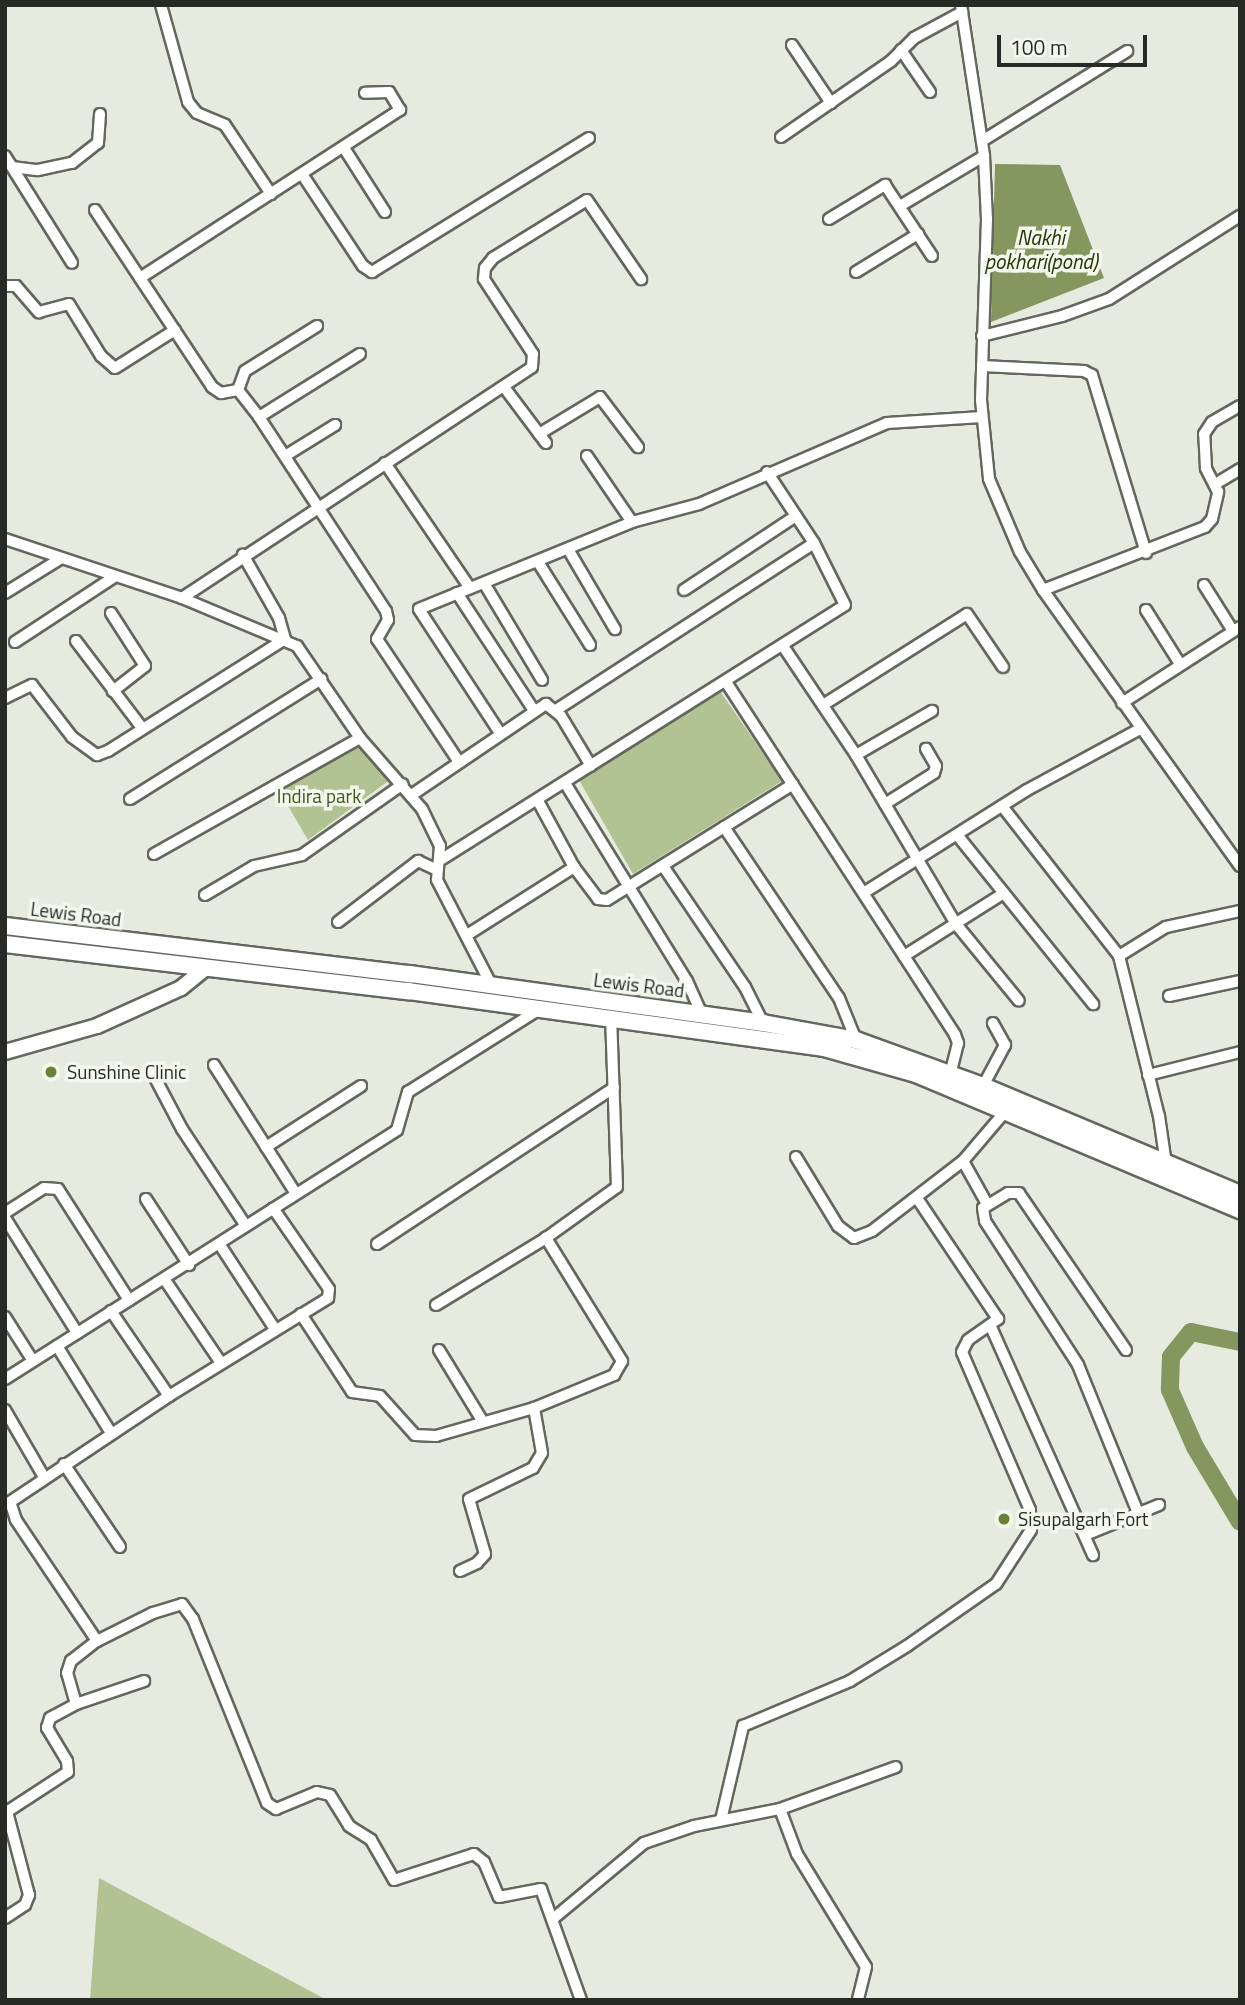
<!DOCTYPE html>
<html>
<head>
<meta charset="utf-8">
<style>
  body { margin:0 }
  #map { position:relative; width:1245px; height:2005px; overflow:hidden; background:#e6eadf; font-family:"Titillium Web",sans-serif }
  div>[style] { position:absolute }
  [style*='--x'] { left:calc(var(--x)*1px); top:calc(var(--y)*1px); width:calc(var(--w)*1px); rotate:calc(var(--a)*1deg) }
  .green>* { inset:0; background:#b1c293 }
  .water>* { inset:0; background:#83975f }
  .river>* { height:18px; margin:-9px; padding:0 9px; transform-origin:9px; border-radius:9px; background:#83975f }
  .roads { filter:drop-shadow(2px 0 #63675d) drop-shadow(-2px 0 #63675d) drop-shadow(0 2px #63675d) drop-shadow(0 -2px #63675d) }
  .street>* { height:10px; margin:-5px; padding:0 5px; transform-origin:5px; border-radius:5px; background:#fff }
  .secondary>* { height:14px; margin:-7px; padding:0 7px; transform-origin:7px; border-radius:7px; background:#fff }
  .primary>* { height:16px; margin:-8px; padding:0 8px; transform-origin:8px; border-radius:8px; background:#fff }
  .dots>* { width:19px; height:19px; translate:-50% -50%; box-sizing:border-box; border:4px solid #f3f8ec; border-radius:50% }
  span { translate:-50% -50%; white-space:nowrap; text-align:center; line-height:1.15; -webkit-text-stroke:7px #f3f8ec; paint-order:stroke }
  .park-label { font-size:19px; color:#435518 }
  .street-label { font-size:19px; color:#282a26 }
  .poi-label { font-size:19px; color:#282a26 }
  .left { translate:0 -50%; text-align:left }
  .water-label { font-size:21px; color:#29350a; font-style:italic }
  .frame { position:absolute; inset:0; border:7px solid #282a26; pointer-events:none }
  .scale { position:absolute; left:997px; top:35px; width:150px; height:32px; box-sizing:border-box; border:4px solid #282a26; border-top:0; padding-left:9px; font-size:21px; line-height:24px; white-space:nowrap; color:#282a26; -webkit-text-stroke:5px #f3f8ec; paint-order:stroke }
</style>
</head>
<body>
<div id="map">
  <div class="green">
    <div style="clip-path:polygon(720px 691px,782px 781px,633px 874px,579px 780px)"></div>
    <div style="clip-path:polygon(356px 739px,391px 779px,308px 840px,277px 787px)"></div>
    <div style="clip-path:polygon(99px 1878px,327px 2000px,90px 2000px)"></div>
  </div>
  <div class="water">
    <div style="clip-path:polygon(995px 164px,1060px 165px,1104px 278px,991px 322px)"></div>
  </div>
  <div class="river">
    <div style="--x:1240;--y:1342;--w:50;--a:-168.5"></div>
    <div style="--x:1191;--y:1332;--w:32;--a:129"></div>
    <div style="--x:1171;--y:1357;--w:33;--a:92"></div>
    <div style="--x:1170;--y:1390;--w:62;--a:66.3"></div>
    <div style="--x:1195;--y:1447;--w:87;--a:59"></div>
  </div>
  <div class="roads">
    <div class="street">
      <div style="--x:161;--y:5;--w:101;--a:74.4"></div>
      <div style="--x:188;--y:102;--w:14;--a:51"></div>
      <div style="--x:197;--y:113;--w:30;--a:23"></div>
      <div style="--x:225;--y:125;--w:83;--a:56.3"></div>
      <div style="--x:961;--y:5;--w:153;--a:81.3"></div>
      <div style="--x:984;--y:156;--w:63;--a:87.3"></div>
      <div style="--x:987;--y:219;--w:181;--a:91.9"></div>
      <div style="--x:981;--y:400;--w:79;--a:84.2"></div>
      <div style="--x:989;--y:479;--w:79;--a:67"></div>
      <div style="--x:1020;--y:552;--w:44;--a:58.8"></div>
      <div style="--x:1043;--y:590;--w:339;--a:54.5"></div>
      <div style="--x:792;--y:45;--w:70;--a:56.1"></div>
      <div style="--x:901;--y:50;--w:51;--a:55.4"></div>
      <div style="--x:781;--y:137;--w:134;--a:-34.6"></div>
      <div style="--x:891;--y:61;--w:33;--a:-45"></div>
      <div style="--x:914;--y:38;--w:55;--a:-28.4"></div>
      <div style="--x:982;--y:141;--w:171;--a:-31.8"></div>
      <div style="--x:344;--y:148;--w:76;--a:57.4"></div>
      <div style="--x:5;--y:156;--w:126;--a:57.9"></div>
      <div style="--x:12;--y:167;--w:26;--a:7"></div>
      <div style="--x:38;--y:170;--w:35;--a:-12"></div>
      <div style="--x:72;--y:163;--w:33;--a:-38"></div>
      <div style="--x:98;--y:143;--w:29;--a:-86"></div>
      <div style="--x:302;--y:174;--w:110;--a:56.5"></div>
      <div style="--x:363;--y:266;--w:11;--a:34"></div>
      <div style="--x:372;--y:272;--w:255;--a:-31.7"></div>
      <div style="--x:900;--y:206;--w:98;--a:-30.8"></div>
      <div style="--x:95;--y:210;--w:212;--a:56.5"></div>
      <div style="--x:212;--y:387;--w:11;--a:34"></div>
      <div style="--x:221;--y:393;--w:17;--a:-10"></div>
      <div style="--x:238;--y:390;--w:34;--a:52"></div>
      <div style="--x:259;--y:417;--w:232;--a:56.8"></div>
      <div style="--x:386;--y:611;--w:9;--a:77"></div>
      <div style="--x:388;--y:620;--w:22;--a:120"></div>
      <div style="--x:377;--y:639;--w:148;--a:56.3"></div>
      <div style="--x:829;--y:219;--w:66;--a:-31.3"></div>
      <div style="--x:885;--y:185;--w:85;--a:56.5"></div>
      <div style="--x:856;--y:272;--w:73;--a:-31.5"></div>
      <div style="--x:140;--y:278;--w:310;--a:-32.9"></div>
      <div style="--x:400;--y:110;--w:21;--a:-121"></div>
      <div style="--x:389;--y:92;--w:24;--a:178"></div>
      <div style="--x:5;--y:286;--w:11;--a:0"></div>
      <div style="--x:16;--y:286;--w:35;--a:49"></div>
      <div style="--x:39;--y:312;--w:31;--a:-15"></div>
      <div style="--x:69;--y:304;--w:61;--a:58.4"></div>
      <div style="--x:101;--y:356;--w:18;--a:41"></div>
      <div style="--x:115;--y:368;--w:71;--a:-32.3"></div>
      <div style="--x:982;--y:336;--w:82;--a:-14"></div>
      <div style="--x:1062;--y:316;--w:50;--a:-19.9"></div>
      <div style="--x:1109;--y:299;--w:155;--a:-32.4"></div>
      <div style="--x:982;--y:366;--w:102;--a:2.8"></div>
      <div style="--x:1084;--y:371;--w:9;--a:27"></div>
      <div style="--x:1092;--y:375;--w:186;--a:73.1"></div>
      <div style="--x:504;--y:387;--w:70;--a:53.1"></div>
      <div style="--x:238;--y:390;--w:20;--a:-70"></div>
      <div style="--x:245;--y:371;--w:85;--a:-32"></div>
      <div style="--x:259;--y:417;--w:119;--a:-32"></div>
      <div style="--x:539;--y:434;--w:71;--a:-31.2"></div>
      <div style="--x:600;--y:397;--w:63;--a:52.8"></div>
      <div style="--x:285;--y:456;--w:59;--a:-31.8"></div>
      <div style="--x:587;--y:456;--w:80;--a:55.7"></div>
      <div style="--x:385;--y:463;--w:151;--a:55.8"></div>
      <div style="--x:1217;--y:483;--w:27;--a:-31"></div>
      <div style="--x:5;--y:539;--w:187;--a:18.4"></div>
      <div style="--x:182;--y:598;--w:125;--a:22.7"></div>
      <div style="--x:297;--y:646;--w:112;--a:55.6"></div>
      <div style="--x:360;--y:738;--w:94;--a:48.9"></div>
      <div style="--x:422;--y:809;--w:41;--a:64.1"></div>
      <div style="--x:440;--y:846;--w:34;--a:95"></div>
      <div style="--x:437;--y:880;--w:119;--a:62.6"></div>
      <div style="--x:568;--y:549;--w:93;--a:59.6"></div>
      <div style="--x:538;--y:562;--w:98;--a:57.9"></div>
      <div style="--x:484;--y:583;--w:113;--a:59.1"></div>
      <div style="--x:1204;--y:585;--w:54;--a:57.8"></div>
      <div style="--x:684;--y:590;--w:134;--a:-33.5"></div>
      <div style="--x:1043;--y:590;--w:174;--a:-21.3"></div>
      <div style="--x:1205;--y:527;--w:11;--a:-49"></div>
      <div style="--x:1212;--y:519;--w:28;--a:-77"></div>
      <div style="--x:1218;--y:492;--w:27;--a:-117"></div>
      <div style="--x:1206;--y:468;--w:34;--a:-93"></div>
      <div style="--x:1204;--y:434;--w:14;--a:-56"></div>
      <div style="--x:1212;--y:422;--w:32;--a:-30"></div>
      <div style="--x:5;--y:593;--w:65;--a:-31.7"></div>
      <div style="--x:457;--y:593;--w:139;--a:56.8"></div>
      <div style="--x:182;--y:598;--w:419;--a:-33.4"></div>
      <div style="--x:532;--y:367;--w:13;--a:-86"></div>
      <div style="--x:533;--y:354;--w:90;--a:-123.2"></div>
      <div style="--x:484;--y:279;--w:11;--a:-85"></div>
      <div style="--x:485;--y:268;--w:13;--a:-51"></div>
      <div style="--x:493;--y:258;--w:110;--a:-31.7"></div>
      <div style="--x:587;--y:200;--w:96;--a:55.6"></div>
      <div style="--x:1146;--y:610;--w:64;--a:57.8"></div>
      <div style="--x:111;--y:613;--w:63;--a:57.3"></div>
      <div style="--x:145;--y:666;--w:41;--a:142"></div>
      <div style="--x:76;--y:641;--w:109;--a:52.8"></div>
      <div style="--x:15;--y:642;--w:118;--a:-33.3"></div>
      <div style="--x:783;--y:646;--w:131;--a:56.2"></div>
      <div style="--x:856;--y:755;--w:196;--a:59.4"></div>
      <div style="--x:956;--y:924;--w:99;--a:50.7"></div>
      <div style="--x:726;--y:682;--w:421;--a:57"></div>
      <div style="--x:955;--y:1035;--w:9;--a:69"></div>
      <div style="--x:958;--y:1043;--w:32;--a:104"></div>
      <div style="--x:5;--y:698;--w:30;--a:-26"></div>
      <div style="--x:32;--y:685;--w:66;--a:52.4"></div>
      <div style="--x:72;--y:737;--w:31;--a:36"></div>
      <div style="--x:97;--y:755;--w:12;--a:-20"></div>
      <div style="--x:108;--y:751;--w:209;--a:-32.3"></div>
      <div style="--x:285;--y:639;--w:22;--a:-106"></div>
      <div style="--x:279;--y:618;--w:73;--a:-119.7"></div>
      <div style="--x:1122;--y:703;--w:140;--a:-32.8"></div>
      <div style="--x:823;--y:705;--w:170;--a:-32.3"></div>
      <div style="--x:967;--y:614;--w:64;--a:55.8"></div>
      <div style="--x:556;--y:710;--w:307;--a:-32.9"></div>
      <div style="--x:500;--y:733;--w:148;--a:-123.2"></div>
      <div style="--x:419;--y:609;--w:230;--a:-22.2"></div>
      <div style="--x:632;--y:522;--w:69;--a:-15"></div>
      <div style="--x:699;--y:504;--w:205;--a:-23.3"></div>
      <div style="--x:887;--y:423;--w:95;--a:-3.6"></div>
      <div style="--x:856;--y:755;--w:88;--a:-30.1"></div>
      <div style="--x:565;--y:783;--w:233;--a:58.4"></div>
      <div style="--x:687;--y:981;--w:36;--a:66"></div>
      <div style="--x:413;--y:794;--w:161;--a:-34.1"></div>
      <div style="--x:546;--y:704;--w:19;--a:39"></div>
      <div style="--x:561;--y:716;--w:58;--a:59"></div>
      <div style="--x:130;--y:799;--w:226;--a:-32.1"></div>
      <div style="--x:538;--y:801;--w:75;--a:61.4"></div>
      <div style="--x:574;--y:867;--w:40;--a:53"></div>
      <div style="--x:598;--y:899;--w:9;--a:6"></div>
      <div style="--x:607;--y:900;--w:219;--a:-31.9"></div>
      <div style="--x:885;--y:804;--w:58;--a:-32.3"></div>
      <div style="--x:934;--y:773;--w:7;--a:-74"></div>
      <div style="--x:936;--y:766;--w:20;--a:-120"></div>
      <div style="--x:1002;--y:806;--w:190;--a:52"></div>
      <div style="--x:1119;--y:956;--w:165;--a:76"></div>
      <div style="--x:1159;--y:1116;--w:49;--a:81.7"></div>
      <div style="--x:724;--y:827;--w:206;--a:56.1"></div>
      <div style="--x:839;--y:998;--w:45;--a:68"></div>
      <div style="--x:958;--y:836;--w:216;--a:51.2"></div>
      <div style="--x:154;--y:854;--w:236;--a:-29.4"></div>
      <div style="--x:442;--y:859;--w:476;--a:-32.2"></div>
      <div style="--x:845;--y:605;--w:69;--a:-116.6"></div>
      <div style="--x:814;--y:543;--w:85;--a:-123.5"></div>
      <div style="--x:663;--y:866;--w:146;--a:55.9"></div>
      <div style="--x:745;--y:987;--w:40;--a:63.4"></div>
      <div style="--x:865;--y:892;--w:191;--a:-32.2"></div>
      <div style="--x:1027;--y:790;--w:128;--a:-28.4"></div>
      <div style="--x:205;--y:895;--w:57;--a:-30.6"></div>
      <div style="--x:254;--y:866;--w:49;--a:-12.9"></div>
      <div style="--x:302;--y:855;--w:123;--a:-35.1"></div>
      <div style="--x:338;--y:922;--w:101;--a:-37.3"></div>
      <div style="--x:418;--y:861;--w:21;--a:25"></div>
      <div style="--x:467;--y:935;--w:127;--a:-32.4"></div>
      <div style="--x:904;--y:956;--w:118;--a:-32.2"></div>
      <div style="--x:1119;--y:956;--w:55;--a:-31.7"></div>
      <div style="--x:1166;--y:927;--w:76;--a:-12.2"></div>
      <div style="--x:1169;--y:996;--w:73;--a:-11.9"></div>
      <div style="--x:214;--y:1065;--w:151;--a:57.5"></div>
      <div style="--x:153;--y:1074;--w:62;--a:62.2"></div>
      <div style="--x:182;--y:1129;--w:116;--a:56.6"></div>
      <div style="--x:1148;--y:1075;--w:95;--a:-14"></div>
      <div style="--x:983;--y:1086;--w:47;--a:-61.8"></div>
      <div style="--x:1005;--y:1045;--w:25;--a:-119"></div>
      <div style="--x:266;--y:1147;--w:113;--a:-32.7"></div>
      <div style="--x:796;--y:1157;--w:81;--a:58.7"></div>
      <div style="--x:838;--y:1226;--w:20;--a:37"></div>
      <div style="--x:854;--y:1238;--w:19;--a:-21"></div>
      <div style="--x:872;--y:1231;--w:115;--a:-37.6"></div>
      <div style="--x:963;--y:1161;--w:63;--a:-49.5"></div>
      <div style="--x:963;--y:1161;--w:49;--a:60.8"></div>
      <div style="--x:146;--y:1199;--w:79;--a:56.9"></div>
      <div style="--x:5;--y:1213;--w:46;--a:-32.7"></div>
      <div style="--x:44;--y:1188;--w:14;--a:4"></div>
      <div style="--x:58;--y:1189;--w:132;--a:57.4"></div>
      <div style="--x:5;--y:1218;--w:136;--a:57.9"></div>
      <div style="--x:377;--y:1244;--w:284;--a:-33.4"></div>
      <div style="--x:220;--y:1245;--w:100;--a:56.8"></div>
      <div style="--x:165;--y:1280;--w:100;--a:56"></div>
      <div style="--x:436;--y:1305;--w:129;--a:-31.3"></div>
      <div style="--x:546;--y:1238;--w:87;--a:-35.7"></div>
      <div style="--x:617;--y:1187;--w:168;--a:-92"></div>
      <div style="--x:111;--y:1311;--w:103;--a:55.7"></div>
      <div style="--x:301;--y:1314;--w:93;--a:56.8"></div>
      <div style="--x:352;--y:1392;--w:28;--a:8"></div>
      <div style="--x:380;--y:1396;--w:52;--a:48.1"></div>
      <div style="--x:415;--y:1435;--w:21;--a:3"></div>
      <div style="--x:436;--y:1436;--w:102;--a:-15.9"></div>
      <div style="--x:534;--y:1408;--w:87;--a:-22.4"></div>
      <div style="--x:614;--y:1375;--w:16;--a:-60"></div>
      <div style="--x:622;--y:1361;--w:145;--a:-121.7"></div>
      <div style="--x:5;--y:1317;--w:52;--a:57.5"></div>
      <div style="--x:991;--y:1327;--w:250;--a:65.9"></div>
      <div style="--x:57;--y:1346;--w:102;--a:58.2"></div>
      <div style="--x:439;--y:1350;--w:84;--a:58.6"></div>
      <div style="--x:1126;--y:1350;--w:190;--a:-124.3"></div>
      <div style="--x:1019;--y:1193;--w:11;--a:180"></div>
      <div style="--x:1008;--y:1193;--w:29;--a:149"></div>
      <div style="--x:983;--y:1208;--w:13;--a:81"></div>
      <div style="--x:985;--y:1221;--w:171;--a:57.1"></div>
      <div style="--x:1078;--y:1365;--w:160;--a:67.9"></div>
      <div style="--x:5;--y:1379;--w:464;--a:-32.4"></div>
      <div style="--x:397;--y:1130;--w:40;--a:-74"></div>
      <div style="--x:408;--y:1092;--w:156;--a:-32.2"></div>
      <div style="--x:5;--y:1410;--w:78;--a:59.8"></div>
      <div style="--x:64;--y:1464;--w:100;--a:56"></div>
      <div style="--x:1085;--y:1535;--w:80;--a:-22.1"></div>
      <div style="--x:460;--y:1571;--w:19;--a:-25"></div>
      <div style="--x:477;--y:1563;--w:12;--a:-48"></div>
      <div style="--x:485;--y:1554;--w:57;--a:-106.2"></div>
      <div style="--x:469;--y:1499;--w:71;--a:-25.8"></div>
      <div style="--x:533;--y:1468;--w:17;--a:-59"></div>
      <div style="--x:542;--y:1453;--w:46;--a:-100.1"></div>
      <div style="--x:97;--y:1641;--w:146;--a:-123.8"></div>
      <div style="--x:16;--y:1520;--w:19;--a:-108"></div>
      <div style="--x:10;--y:1502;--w:191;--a:-33.7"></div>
      <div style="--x:169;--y:1396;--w:187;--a:-31.6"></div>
      <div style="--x:328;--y:1298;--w:9;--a:-84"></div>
      <div style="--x:329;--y:1289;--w:98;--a:-124.7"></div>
      <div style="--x:76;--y:1704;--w:32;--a:-106"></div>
      <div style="--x:67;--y:1673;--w:13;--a:-72"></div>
      <div style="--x:71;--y:1661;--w:33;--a:-38"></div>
      <div style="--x:97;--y:1641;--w:63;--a:-26.6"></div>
      <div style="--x:153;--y:1613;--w:30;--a:-17"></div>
      <div style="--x:182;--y:1604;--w:19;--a:54"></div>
      <div style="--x:193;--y:1619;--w:198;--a:68.1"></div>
      <div style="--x:267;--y:1803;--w:11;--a:34"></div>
      <div style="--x:276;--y:1809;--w:44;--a:-22.5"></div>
      <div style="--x:317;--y:1792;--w:13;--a:13"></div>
      <div style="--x:330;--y:1795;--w:36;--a:58"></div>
      <div style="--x:349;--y:1826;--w:26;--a:32"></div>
      <div style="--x:371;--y:1840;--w:46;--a:60.1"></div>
      <div style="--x:394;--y:1880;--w:84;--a:-18"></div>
      <div style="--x:474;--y:1854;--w:13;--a:39"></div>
      <div style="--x:484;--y:1862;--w:38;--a:67"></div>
      <div style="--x:499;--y:1897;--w:43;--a:-10.8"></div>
      <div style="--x:541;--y:1889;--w:118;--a:70.2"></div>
      <div style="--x:780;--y:1809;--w:48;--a:69.3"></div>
      <div style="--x:797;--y:1854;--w:132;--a:58.6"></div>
      <div style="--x:866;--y:1967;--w:34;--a:104"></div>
      <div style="--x:5;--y:1813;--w:75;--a:-33.1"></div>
      <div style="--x:68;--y:1772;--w:11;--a:-95"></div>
      <div style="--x:67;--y:1761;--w:39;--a:-121"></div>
      <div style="--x:47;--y:1728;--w:10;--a:-73"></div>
      <div style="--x:50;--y:1718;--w:30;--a:-28"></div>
      <div style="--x:76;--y:1704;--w:72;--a:-18.7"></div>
      <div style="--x:721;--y:1820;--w:97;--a:-76.8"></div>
      <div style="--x:743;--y:1726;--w:116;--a:-22.8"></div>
      <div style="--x:850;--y:1681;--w:67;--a:-31.6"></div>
      <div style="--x:907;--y:1646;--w:108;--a:-34.9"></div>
      <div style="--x:996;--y:1584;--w:64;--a:-57.1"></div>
      <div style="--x:1031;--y:1530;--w:20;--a:-93"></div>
      <div style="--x:1030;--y:1510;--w:172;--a:-113.3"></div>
      <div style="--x:962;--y:1352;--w:13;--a:-63"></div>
      <div style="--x:968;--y:1340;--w:37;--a:-35"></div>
      <div style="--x:998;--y:1319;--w:146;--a:-123.8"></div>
      <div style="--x:5;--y:1918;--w:24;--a:-33"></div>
      <div style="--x:25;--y:1905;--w:11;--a:-68"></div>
      <div style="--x:29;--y:1895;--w:86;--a:-104.8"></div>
      <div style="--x:554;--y:1918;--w:117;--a:-39.8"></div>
      <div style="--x:644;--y:1843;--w:53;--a:-18.8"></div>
      <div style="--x:694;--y:1826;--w:88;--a:-11.2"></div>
      <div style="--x:780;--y:1809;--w:123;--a:-19.9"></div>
    </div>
    <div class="secondary">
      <div style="--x:5;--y:1052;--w:96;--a:-15.8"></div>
      <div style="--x:97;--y:1026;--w:92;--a:-24.3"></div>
      <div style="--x:181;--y:988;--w:33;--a:-39"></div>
    </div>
    <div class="primary">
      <div style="--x:5;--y:926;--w:408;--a:6.8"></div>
      <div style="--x:410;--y:974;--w:356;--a:7.9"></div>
      <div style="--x:763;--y:1023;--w:95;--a:10.4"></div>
      <div style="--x:856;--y:1040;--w:135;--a:19.9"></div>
      <div style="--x:983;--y:1086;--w:279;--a:22.8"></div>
      <div style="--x:5;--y:944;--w:406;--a:6.7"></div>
      <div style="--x:408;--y:991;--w:420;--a:7.8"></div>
      <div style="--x:824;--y:1048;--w:96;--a:15.8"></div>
      <div style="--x:916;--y:1074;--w:351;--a:22.8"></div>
    </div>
  </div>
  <div class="dots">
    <div style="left:51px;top:1072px;background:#6a8235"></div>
    <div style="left:1004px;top:1519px;background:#6a8235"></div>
  </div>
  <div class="park-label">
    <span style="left:319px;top:796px">Indira park</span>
  </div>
  <div class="street-label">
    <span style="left:76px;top:914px;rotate:7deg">Lewis Road</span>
    <span style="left:639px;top:985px;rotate:7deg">Lewis Road</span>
  </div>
  <div class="poi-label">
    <span class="left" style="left:67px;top:1072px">Sunshine Clinic</span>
    <span class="left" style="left:1018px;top:1519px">Sisupalgarh Fort</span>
  </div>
  <div class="water-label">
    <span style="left:1041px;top:249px">Nakhi<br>pokhari(pond)</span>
  </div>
  <div class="frame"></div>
  <div class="scale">100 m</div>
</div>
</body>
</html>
